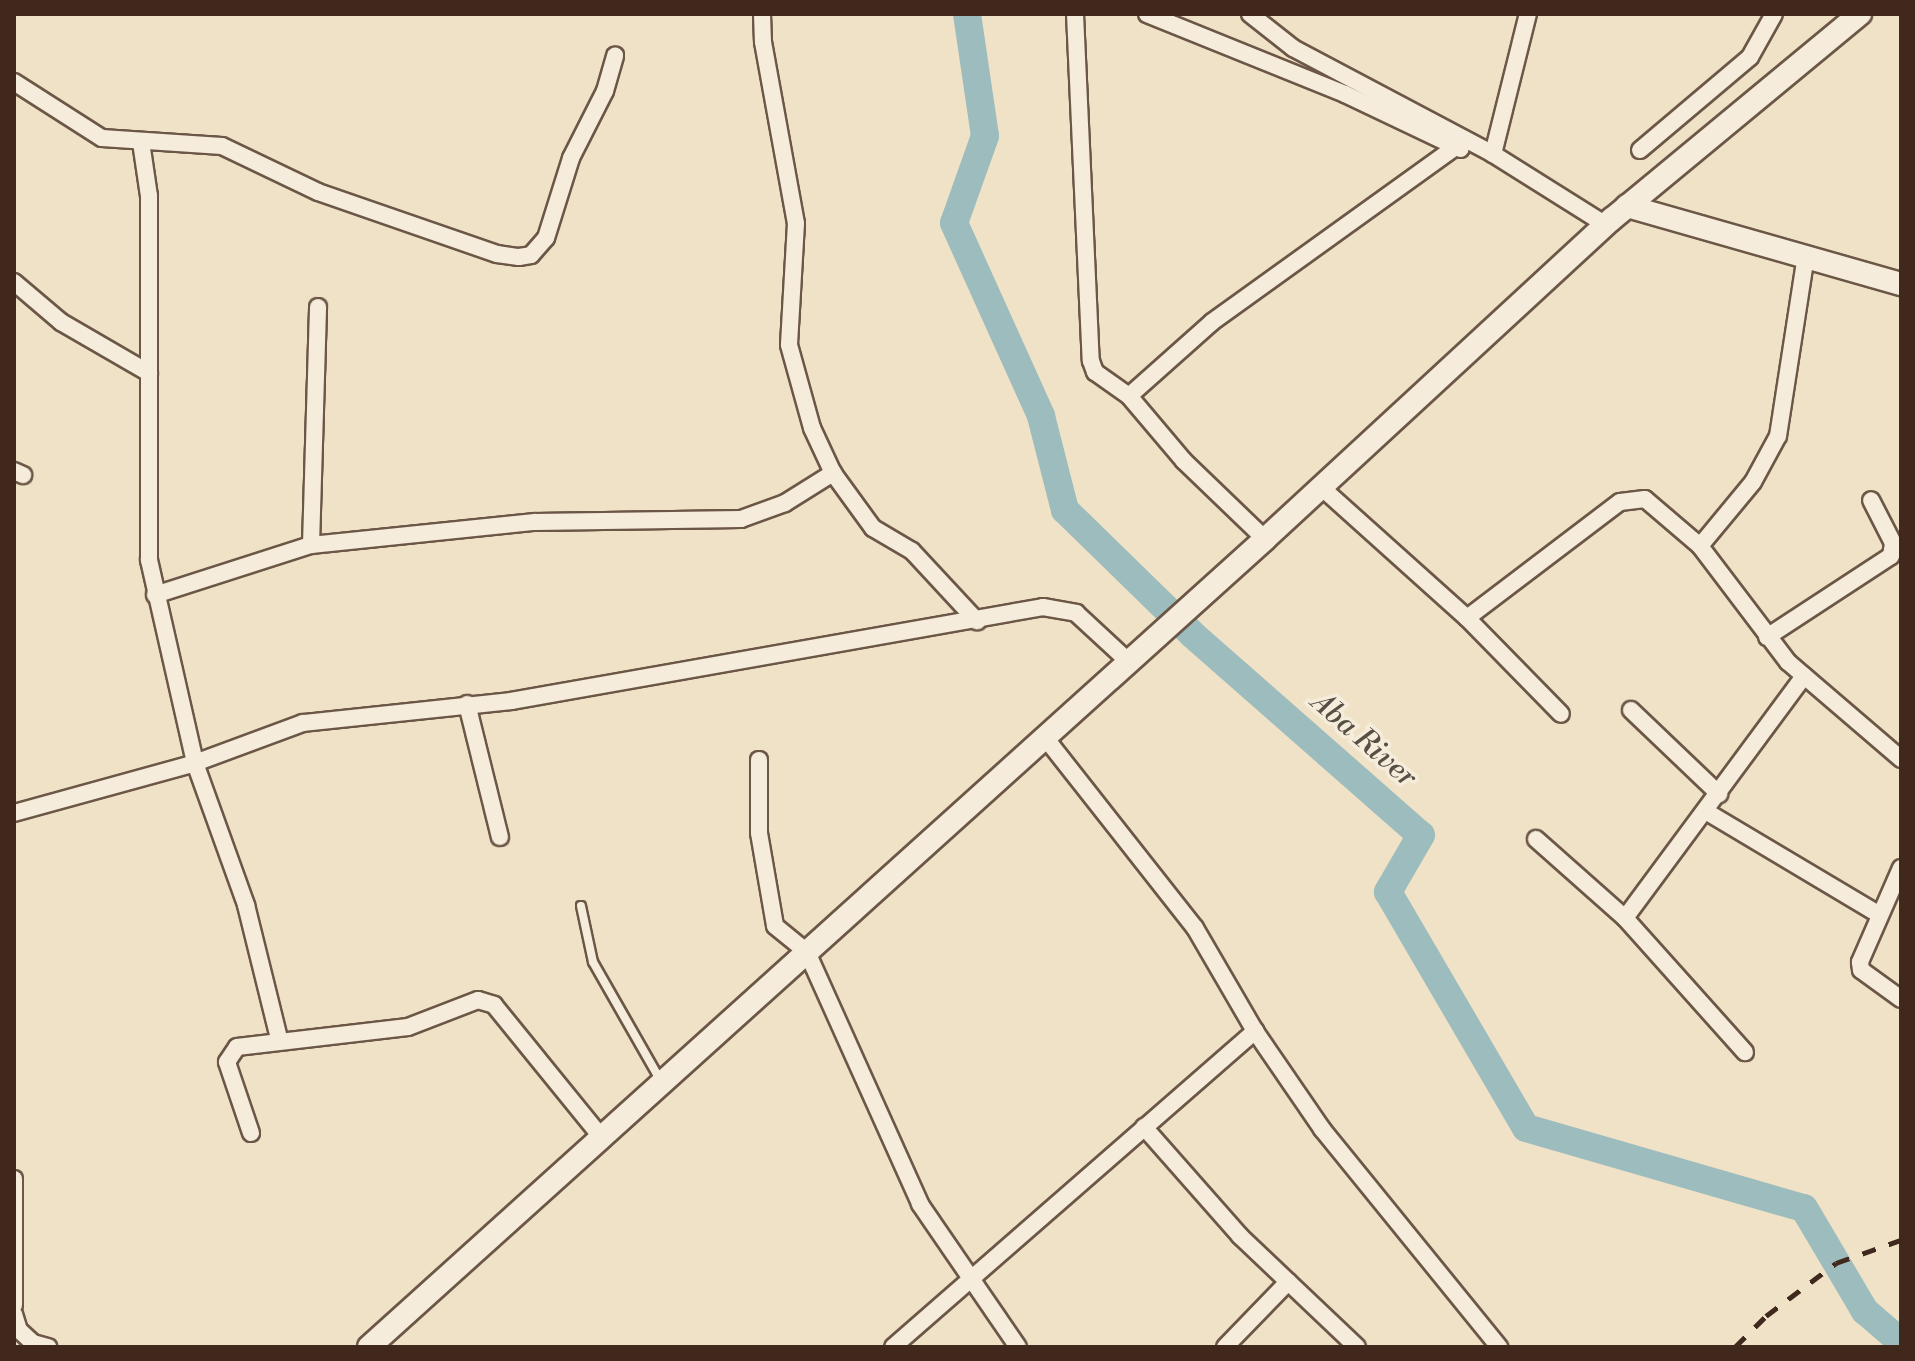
<!DOCTYPE html>
<html>
<head>
<meta charset="utf-8">
<style>
  body { margin:0 }
  #map { position:relative; width:1915px; height:1361px; overflow:hidden; background:#f0e2c7; font-family:"Libre Bodoni",serif }
  div>[style] { position:absolute }
  [style*='--x'] { left:calc(var(--x)*1px); top:calc(var(--y)*1px); width:calc(var(--w)*1px); rotate:calc(var(--a)*1deg) }
  .river>* { height:28px; margin:-14px; padding:0 14px; transform-origin:14px; border-radius:14px; background:#9cbcbd }
  .roads { filter:drop-shadow(2px 0 #6c5747) drop-shadow(-2px 0 #6c5747) drop-shadow(0 2px #6c5747) drop-shadow(0 -2px #6c5747) }
  .lane>* { height:8px; margin:-4px; padding:0 4px; transform-origin:4px; border-radius:4px; background:#f5ecdb }
  .street>* { height:16px; margin:-8px; padding:0 8px; transform-origin:8px; border-radius:8px; background:#f5ecdb }
  .secondary>* { height:22px; margin:-11px; padding:0 11px; transform-origin:11px; border-radius:11px; background:#f5ecdb }
  .rail>* { height:5px; margin-top:-2.5px; transform-origin:0; background:repeating-linear-gradient(90deg,#40291c 0 14px,transparent 0 28px) }
  span { translate:-50% -50%; white-space:nowrap; text-align:center; line-height:1.15; -webkit-text-stroke:7px #f5ecdb; paint-order:stroke }
  .water-label { font-size:30px; color:#574e44; font-style:italic }
  .frame { position:absolute; inset:0; border:16px solid #40291c; pointer-events:none }
</style>
</head>
<body>
<div id="map">
  <div class="river">
    <div style="--x:967;--y:14;--w:123;--a:81.6"></div>
    <div style="--x:985;--y:136;--w:92;--a:109.6"></div>
    <div style="--x:954;--y:223;--w:212;--a:65.7"></div>
    <div style="--x:1041;--y:416;--w:97;--a:75.7"></div>
    <div style="--x:1065;--y:510;--w:179;--a:44.3"></div>
    <div style="--x:1193;--y:635;--w:303;--a:41.3"></div>
    <div style="--x:1421;--y:835;--w:66;--a:120.1"></div>
    <div style="--x:1388;--y:892;--w:273;--a:59.7"></div>
    <div style="--x:1526;--y:1128;--w:289;--a:16.1"></div>
    <div style="--x:1804;--y:1208;--w:120;--a:59.4"></div>
    <div style="--x:1865;--y:1311;--w:48;--a:40.7"></div>
  </div>
  <div class="roads">
    <div class="lane">
      <div style="--x:581;--y:906;--w:57;--a:77.9"></div>
      <div style="--x:593;--y:962;--w:137;--a:60.3"></div>
    </div>
    <div class="street">
      <div style="--x:762;--y:14;--w:28;--a:88"></div>
      <div style="--x:763;--y:42;--w:184;--a:79.7"></div>
      <div style="--x:796;--y:223;--w:122;--a:93.3"></div>
      <div style="--x:789;--y:345;--w:86;--a:74.5"></div>
      <div style="--x:812;--y:428;--w:50;--a:65"></div>
      <div style="--x:833;--y:473;--w:68;--a:54"></div>
      <div style="--x:873;--y:528;--w:45;--a:30.5"></div>
      <div style="--x:912;--y:551;--w:96;--a:47.1"></div>
      <div style="--x:1075;--y:14;--w:347;--a:87.4"></div>
      <div style="--x:1091;--y:361;--w:12;--a:70"></div>
      <div style="--x:1095;--y:372;--w:42;--a:35.2"></div>
      <div style="--x:1129;--y:396;--w:85;--a:49.8"></div>
      <div style="--x:1184;--y:461;--w:112;--a:43.9"></div>
      <div style="--x:1147;--y:14;--w:214;--a:22"></div>
      <div style="--x:1345;--y:94;--w:128;--a:25.4"></div>
      <div style="--x:1250;--y:14;--w:55;--a:38.3"></div>
      <div style="--x:1293;--y:48;--w:226;--a:27.9"></div>
      <div style="--x:1493;--y:154;--w:133;--a:32.1"></div>
      <div style="--x:14;--y:82;--w:104;--a:32.5"></div>
      <div style="--x:102;--y:138;--w:120;--a:3.8"></div>
      <div style="--x:222;--y:146;--w:106;--a:25.6"></div>
      <div style="--x:318;--y:192;--w:189;--a:19.1"></div>
      <div style="--x:497;--y:254;--w:22;--a:8"></div>
      <div style="--x:519;--y:257;--w:12;--a:-9"></div>
      <div style="--x:531;--y:255;--w:23;--a:-49"></div>
      <div style="--x:546;--y:238;--w:84;--a:-72.6"></div>
      <div style="--x:571;--y:158;--w:75;--a:-63.1"></div>
      <div style="--x:605;--y:91;--w:37;--a:-74"></div>
      <div style="--x:141;--y:142;--w:55;--a:81.6"></div>
      <div style="--x:149;--y:196;--w:364;--a:90"></div>
      <div style="--x:149;--y:560;--w:208;--a:77.2"></div>
      <div style="--x:195;--y:763;--w:151;--a:70.2"></div>
      <div style="--x:246;--y:905;--w:137;--a:76.1"></div>
      <div style="--x:1640;--y:150;--w:144;--a:-40.2"></div>
      <div style="--x:1750;--y:57;--w:49;--a:-60.8"></div>
      <div style="--x:1493;--y:154;--w:144;--a:-76"></div>
      <div style="--x:14;--y:282;--w:62;--a:40.4"></div>
      <div style="--x:61;--y:322;--w:102;--a:30.1"></div>
      <div style="--x:1129;--y:396;--w:111;--a:-41.7"></div>
      <div style="--x:1212;--y:322;--w:298;--a:-35.7"></div>
      <div style="--x:14;--y:471;--w:10;--a:24"></div>
      <div style="--x:1321;--y:487;--w:196;--a:41.9"></div>
      <div style="--x:1467;--y:618;--w:134;--a:45.6"></div>
      <div style="--x:311;--y:545;--w:238;--a:-88.3"></div>
      <div style="--x:1700;--y:546;--w:83;--a:-50.4"></div>
      <div style="--x:1753;--y:482;--w:52;--a:-61.5"></div>
      <div style="--x:1778;--y:436;--w:177;--a:-81.2"></div>
      <div style="--x:155;--y:595;--w:164;--a:-17.8"></div>
      <div style="--x:311;--y:545;--w:225;--a:-5.9"></div>
      <div style="--x:535;--y:522;--w:206;--a:-0.8"></div>
      <div style="--x:741;--y:519;--w:47;--a:-20"></div>
      <div style="--x:785;--y:503;--w:57;--a:-32"></div>
      <div style="--x:1467;--y:618;--w:192;--a:-37.2"></div>
      <div style="--x:1620;--y:502;--w:25;--a:-7"></div>
      <div style="--x:1645;--y:499;--w:72;--a:40.5"></div>
      <div style="--x:1700;--y:546;--w:146;--a:52.8"></div>
      <div style="--x:1788;--y:662;--w:149;--a:40.6"></div>
      <div style="--x:1767;--y:637;--w:148;--a:-33.2"></div>
      <div style="--x:1891;--y:556;--w:13;--a:-81"></div>
      <div style="--x:1893;--y:543;--w:48;--a:-117.1"></div>
      <div style="--x:467;--y:704;--w:137;--a:76.1"></div>
      <div style="--x:1631;--y:710;--w:122;--a:43.7"></div>
      <div style="--x:759;--y:760;--w:73;--a:90"></div>
      <div style="--x:759;--y:833;--w:94;--a:80.2"></div>
      <div style="--x:775;--y:926;--w:41;--a:39.1"></div>
      <div style="--x:807;--y:952;--w:276;--a:65.8"></div>
      <div style="--x:920;--y:1204;--w:173;--a:55.6"></div>
      <div style="--x:1707;--y:812;--w:199;--a:30.8"></div>
      <div style="--x:14;--y:813;--w:188;--a:-15.4"></div>
      <div style="--x:195;--y:763;--w:115;--a:-20.3"></div>
      <div style="--x:303;--y:723;--w:209;--a:-6"></div>
      <div style="--x:511;--y:701;--w:540;--a:-10.02"></div>
      <div style="--x:1043;--y:607;--w:34;--a:10"></div>
      <div style="--x:1076;--y:613;--w:69;--a:42.7"></div>
      <div style="--x:1536;--y:839;--w:119;--a:41.6"></div>
      <div style="--x:1625;--y:918;--w:180;--a:48.2"></div>
      <div style="--x:1901;--y:868;--w:103;--a:113.6"></div>
      <div style="--x:1860;--y:962;--w:8;--a:83"></div>
      <div style="--x:1861;--y:970;--w:49;--a:35.9"></div>
      <div style="--x:1625;--y:918;--w:301;--a:-53.5"></div>
      <div style="--x:1255;--y:1031;--w:119;--a:55.6"></div>
      <div style="--x:1322;--y:1129;--w:281;--a:50.9"></div>
      <div style="--x:1144;--y:1127;--w:145;--a:48.6"></div>
      <div style="--x:1240;--y:1236;--w:161;--a:43.5"></div>
      <div style="--x:251;--y:1133;--w:75;--a:-108.7"></div>
      <div style="--x:227;--y:1062;--w:18;--a:-56"></div>
      <div style="--x:237;--y:1047;--w:172;--a:-6.7"></div>
      <div style="--x:408;--y:1027;--w:75;--a:-21.1"></div>
      <div style="--x:478;--y:1000;--w:17;--a:17"></div>
      <div style="--x:494;--y:1005;--w:173;--a:50.9"></div>
      <div style="--x:14;--y:1179;--w:126;--a:90"></div>
      <div style="--x:14;--y:1314;--w:17;--a:73"></div>
      <div style="--x:19;--y:1330;--w:19;--a:43"></div>
      <div style="--x:33;--y:1343;--w:16;--a:15"></div>
      <div style="--x:893;--y:1347;--w:481;--a:-41.1"></div>
      <div style="--x:1255;--y:1031;--w:119;--a:-120.2"></div>
      <div style="--x:1195;--y:928;--w:244;--a:-128.2"></div>
      <div style="--x:1225;--y:1347;--w:91;--a:-45.9"></div>
    </div>
    <div class="secondary">
      <div style="--x:1627;--y:206;--w:285;--a:15.9"></div>
      <div style="--x:369;--y:1347;--w:1207;--a:-42.04"></div>
      <div style="--x:1265;--y:539;--w:472;--a:-42.7"></div>
      <div style="--x:1612;--y:219;--w:322;--a:-39.6"></div>
    </div>
  </div>
  <div class="rail">
    <div style="--x:1735;--y:1347;--w:44;--a:-45"></div>
    <div style="--x:1766;--y:1316;--w:88;--a:-37.1"></div>
    <div style="--x:1836;--y:1263;--w:69;--a:-19.5"></div>
  </div>
  <div class="water-label">
    <span style="left:1364px;top:740px;rotate:41deg">Aba River</span>
  </div>
  <div class="frame"></div>
</div>
</body>
</html>
